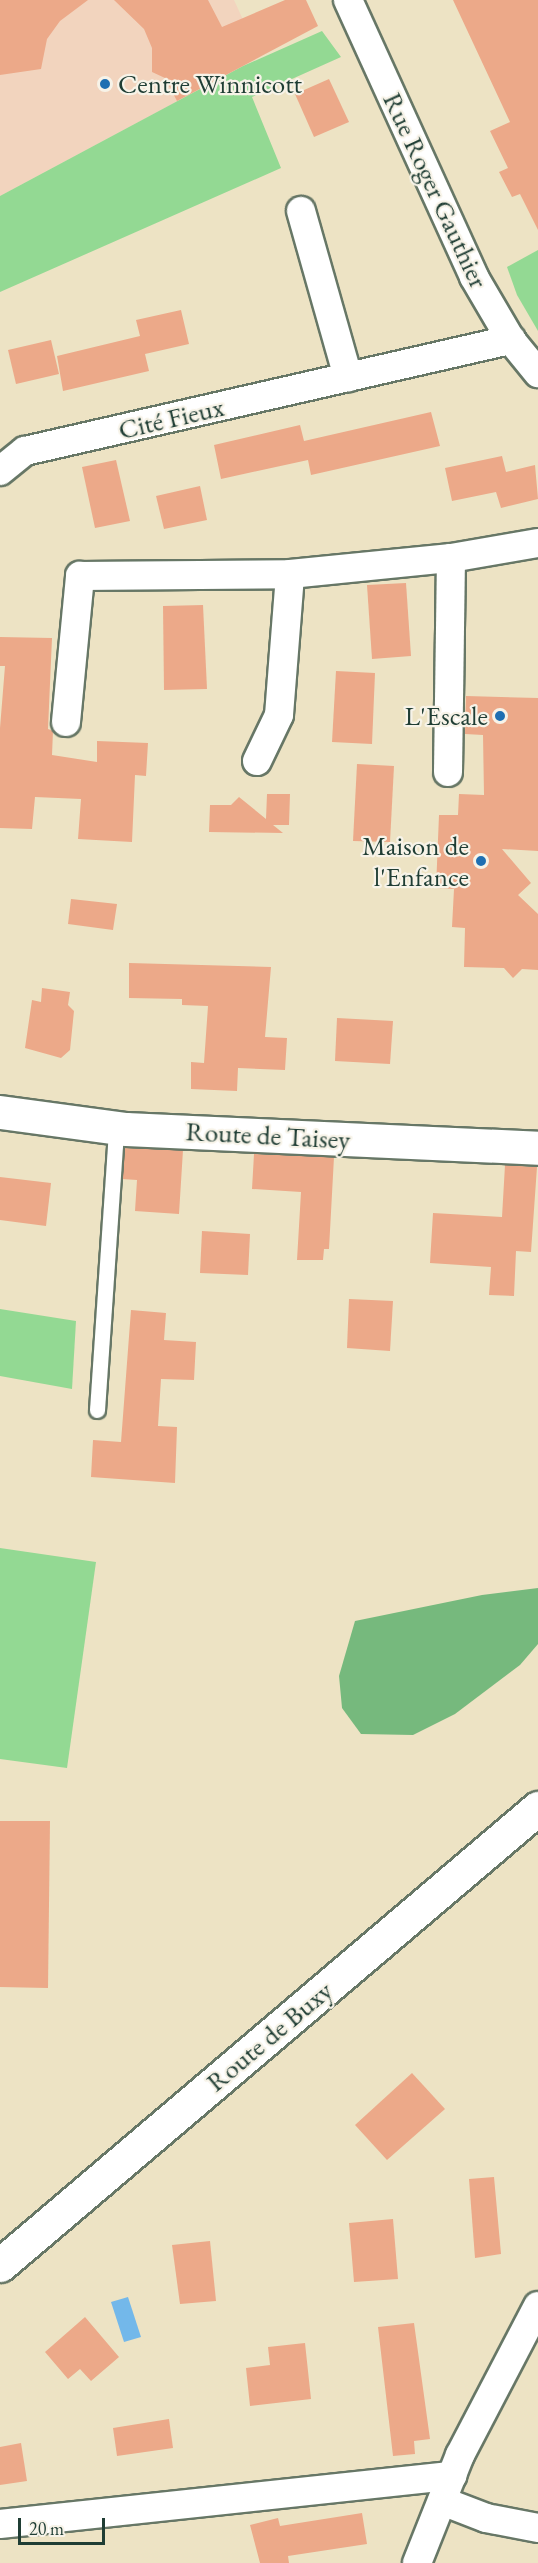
<!DOCTYPE html>
<html>
<head>
<meta charset="utf-8">
<style>
  body { margin:0 }
  #map { position:relative; width:538px; height:2563px; overflow:hidden; background:#ede3c4; font-family:"EB Garamond",serif }
  div>[style] { position:absolute }
  [style*='--x'] { left:calc(var(--x)*1px); top:calc(var(--y)*1px); width:calc(var(--w)*1px); rotate:calc(var(--a)*1deg) }
  .built>* { inset:0; background:#f2d4be }
  .green>* { inset:0; background:#93d993 }
  .forest>* { inset:0; background:#76b97d }
  .water>* { inset:0; background:#73b8ea }
  .building>* { inset:0; background:#eca989 }
  .roads { filter:drop-shadow(2px 0 #677766) drop-shadow(-2px 0 #677766) drop-shadow(0 2px #677766) drop-shadow(0 -2px #677766) }
  .lane>* { height:15px; margin:-7.5px; padding:0 7.5px; transform-origin:7.5px; border-radius:7.5px; background:#fff }
  .street>* { height:28px; margin:-14px; padding:0 14px; transform-origin:14px; border-radius:14px; background:#fff }
  .secondary>* { height:33px; margin:-16.5px; padding:0 16.5px; transform-origin:16.5px; border-radius:16.5px; background:#fff }
  .dots>* { width:16px; height:16px; translate:-50% -50%; box-sizing:border-box; border:3px solid #f7f3e8; border-radius:50% }
  span { translate:-50% -50%; white-space:nowrap; text-align:center; line-height:1.15; -webkit-text-stroke:4.5px #f7f3e8; paint-order:stroke }
  .poi-label { font-size:27px; color:#1f3d34 }
  .left { translate:0 -50%; text-align:left }
  .right { translate:-100% -50%; text-align:right }
  .street-label { font-size:27px; color:#1f3d34 }
  .scale { position:absolute; left:18px; top:2518px; width:87px; height:27px; box-sizing:border-box; border:3px solid #1f3d34; border-top:0; padding-left:8px; font-size:18px; line-height:21px; white-space:nowrap; color:#1f3d34; -webkit-text-stroke:4px #f7f3e8; paint-order:stroke }
</style>
</head>
<body>
<div id="map">
  <div class="built">
    <div style="clip-path:polygon(0 0,234px 0,260px 57px,0 196px)"></div>
  </div>
  <div class="green">
    <div style="clip-path:polygon(322px 31px,341px 57px,252px 97px,281px 168px,0 292px,0 196px,243px 66px)"></div>
    <div style="clip-path:polygon(538px 250px,538px 331px,517px 295px,507px 267px)"></div>
    <div style="clip-path:polygon(0 1309px,76px 1321px,72px 1389px,0 1376px)"></div>
    <div style="clip-path:polygon(0 1548px,96px 1562px,67px 1768px,0 1759px)"></div>
  </div>
  <div class="forest">
    <div style="clip-path:polygon(538px 1588px,538px 1644px,520px 1665px,455px 1714px,413px 1735px,361px 1734px,342px 1708px,339px 1676px,355px 1621px,482px 1595px)"></div>
  </div>
  <div class="water">
    <div style="clip-path:polygon(128px 2297px,141px 2337px,124px 2342px,111px 2302px)"></div>
  </div>
  <div class="building">
    <div style="clip-path:polygon(0 0,88px 0,60px 21px,47px 39px,41px 69px,0 75px)"></div>
    <div style="clip-path:polygon(114px 0,208px 0,222px 27px,285px 0,306px 0,318px 26px,177px 101px,165px 78px,152px 72px,152px 48px,144px 29px)"></div>
    <div style="clip-path:polygon(453px 0,538px 0,538px 230px,520px 194px,512px 197px,499px 172px,508px 168px,490px 131px,510px 122px)"></div>
    <div style="clip-path:polygon(329px 79px,349px 122px,314px 137px,295px 94px)"></div>
    <div style="clip-path:polygon(181px 310px,189px 344px,145px 354px,141px 337px,149px 371px,63px 391px,57px 356px,140px 336px,136px 320px)"></div>
    <div style="clip-path:polygon(51px 340px,59px 374px,16px 384px,8px 350px)"></div>
    <div style="clip-path:polygon(431px 412px,440px 446px,311px 475px,308px 460px,221px 479px,214px 445px,300px 425px,304px 441px)"></div>
    <div style="clip-path:polygon(502px 456px,506px 472px,535px 465px,538px 499px,501px 508px,496px 492px,452px 501px,445px 468px)"></div>
    <div style="clip-path:polygon(116px 460px,130px 521px,95px 528px,82px 467px)"></div>
    <div style="clip-path:polygon(200px 486px,207px 520px,164px 529px,156px 496px)"></div>
    <div style="clip-path:polygon(406px 583px,411px 656px,372px 659px,367px 585px)"></div>
    <div style="clip-path:polygon(203px 605px,207px 689px,164px 690px,163px 606px)"></div>
    <div style="clip-path:polygon(0 637px,52px 638px,48px 729px,53px 731px,52px 755px,97px 762px,97px 741px,148px 743px,146px 776px,135px 775px,132px 842px,78px 839px,81px 799px,35px 797px,32px 829px,0 828px,0 728px,5px 666px,0 666px)"></div>
    <div style="clip-path:polygon(336px 671px,375px 673px,372px 744px,332px 742px)"></div>
    <div style="clip-path:polygon(466px 696px,538px 698px,538px 851px,502px 849px,531px 883px,518px 895px,538px 914px,538px 970px,522px 969px,513px 978px,504px 968px,464px 967px,465px 928px,452px 927px,454px 889px,436px 888px,439px 815px,458px 815px,459px 794px,484px 795px,483px 735px,465px 734px)"></div>
    <div style="clip-path:polygon(357px 764px,394px 766px,390px 842px,353px 841px)"></div>
    <div style="clip-path:polygon(267px 794px,290px 794px,289px 825px,273px 825px,283px 833px,209px 832px,210px 805px,231px 805px,239px 797px,266px 819px)"></div>
    <div style="clip-path:polygon(71px 899px,117px 904px,113px 930px,68px 924px)"></div>
    <div style="clip-path:polygon(129px 963px,271px 967px,265px 1037px,287px 1038px,285px 1070px,238px 1068px,237px 1091px,191px 1089px,191px 1062px,204px 1063px,208px 1006px,182px 1005px,182px 999px,129px 998px)"></div>
    <div style="clip-path:polygon(42px 988px,70px 992px,68px 1005px,74px 1011px,70px 1050px,61px 1058px,25px 1048px,32px 1000px,41px 1002px)"></div>
    <div style="clip-path:polygon(337px 1018px,393px 1021px,390px 1064px,335px 1061px)"></div>
    <div style="clip-path:polygon(124px 1148px,183px 1150px,179px 1214px,135px 1211px,137px 1180px,122px 1179px)"></div>
    <div style="clip-path:polygon(254px 1154px,334px 1157px,329px 1249px,324px 1249px,323px 1260px,297px 1260px,301px 1192px,252px 1189px)"></div>
    <div style="clip-path:polygon(505px 1165px,537px 1167px,531px 1252px,516px 1251px,514px 1296px,489px 1295px,491px 1267px,430px 1263px,433px 1213px,502px 1217px)"></div>
    <div style="clip-path:polygon(0 1177px,51px 1183px,46px 1226px,0 1220px)"></div>
    <div style="clip-path:polygon(202px 1231px,250px 1234px,248px 1275px,200px 1273px)"></div>
    <div style="clip-path:polygon(349px 1299px,393px 1301px,390px 1351px,347px 1348px)"></div>
    <div style="clip-path:polygon(131px 1310px,166px 1313px,164px 1340px,196px 1342px,194px 1380px,161px 1379px,158px 1426px,177px 1427px,175px 1483px,91px 1477px,93px 1440px,121px 1442px)"></div>
    <div style="clip-path:polygon(0 1821px,50px 1821px,48px 1988px,0 1987px)"></div>
    <div style="clip-path:polygon(412px 2073px,445px 2109px,387px 2160px,355px 2125px)"></div>
    <div style="clip-path:polygon(494px 2177px,501px 2254px,475px 2258px,469px 2179px)"></div>
    <div style="clip-path:polygon(393px 2219px,398px 2279px,354px 2282px,349px 2223px)"></div>
    <div style="clip-path:polygon(210px 2241px,216px 2301px,180px 2304px,172px 2245px)"></div>
    <div style="clip-path:polygon(85px 2317px,119px 2357px,91px 2381px,80px 2369px,68px 2379px,45px 2352px)"></div>
    <div style="clip-path:polygon(414px 2323px,430px 2439px,414px 2441px,415px 2454px,393px 2456px,378px 2327px)"></div>
    <div style="clip-path:polygon(305px 2343px,311px 2399px,250px 2406px,246px 2368px,270px 2365px,268px 2347px)"></div>
    <div style="clip-path:polygon(169px 2419px,173px 2448px,117px 2456px,113px 2428px)"></div>
    <div style="clip-path:polygon(21px 2443px,27px 2481px,0 2485px,0 2447px)"></div>
    <div style="clip-path:polygon(362px 2513px,367px 2544px,288px 2556px,289px 2563px,260px 2563px,250px 2525px,278px 2518px,280px 2526px)"></div>
  </div>
  <div class="roads">
    <div class="lane">
      <div style="--x:97;--y:1410;--w:283;--a:-86.1"></div>
    </div>
    <div class="street">
      <div style="--x:348;--y:0;--w:304;--a:65.5"></div>
      <div style="--x:474;--y:277;--w:73;--a:59.6"></div>
      <div style="--x:511;--y:340;--w:43;--a:50.7"></div>
      <div style="--x:301;--y:211;--w:173;--a:74.2"></div>
      <div style="--x:0;--y:471;--w:32;--a:-39"></div>
      <div style="--x:25;--y:451;--w:499;--a:-12.9"></div>
      <div style="--x:66;--y:722;--w:147;--a:-84.5"></div>
      <div style="--x:80;--y:576;--w:210;--a:-0.5"></div>
      <div style="--x:290;--y:574;--w:162;--a:-5.7"></div>
      <div style="--x:451;--y:558;--w:88;--a:-9.8"></div>
      <div style="--x:257;--y:761;--w:51;--a:-64.4"></div>
      <div style="--x:279;--y:715;--w:141;--a:-85.5"></div>
      <div style="--x:448;--y:772;--w:214;--a:-89.2"></div>
      <div style="--x:442;--y:2501;--w:47;--a:21.1"></div>
      <div style="--x:486;--y:2518;--w:53;--a:10.9"></div>
      <div style="--x:0;--y:2524;--w:455;--a:-6.1"></div>
      <div style="--x:417;--y:2563;--w:116;--a:-68.3"></div>
      <div style="--x:460;--y:2455;--w:168;--a:-62.4"></div>
    </div>
    <div class="secondary">
      <div style="--x:0;--y:1112;--w:127;--a:7.7"></div>
      <div style="--x:126;--y:1129;--w:412;--a:2.6"></div>
      <div style="--x:0;--y:2265;--w:706;--a:-40.35"></div>
    </div>
  </div>
  <div class="dots">
    <div style="left:105px;top:84px;background:#1f6fb2"></div>
    <div style="left:500px;top:716px;background:#1f6fb2"></div>
    <div style="left:481px;top:861px;background:#1f6fb2"></div>
  </div>
  <div class="poi-label">
    <span class="left" style="left:118px;top:84px">Centre Winnicott</span>
    <span class="right" style="left:488px;top:716px">L'Escale</span>
    <span class="right" style="left:469px;top:861px">Maison de<br>l'Enfance</span>
  </div>
  <div class="street-label">
    <span style="left:436px;top:190px;rotate:65deg">Rue Roger Gauthier</span>
    <span style="left:171px;top:418px;rotate:-13deg">Cité Fieux</span>
    <span style="left:268px;top:1135px;rotate:3deg">Route de Taisey</span>
    <span style="left:269px;top:2036px;rotate:-40deg">Route de Buxy</span>
  </div>
  <div class="scale">20 m</div>
</div>
</body>
</html>
